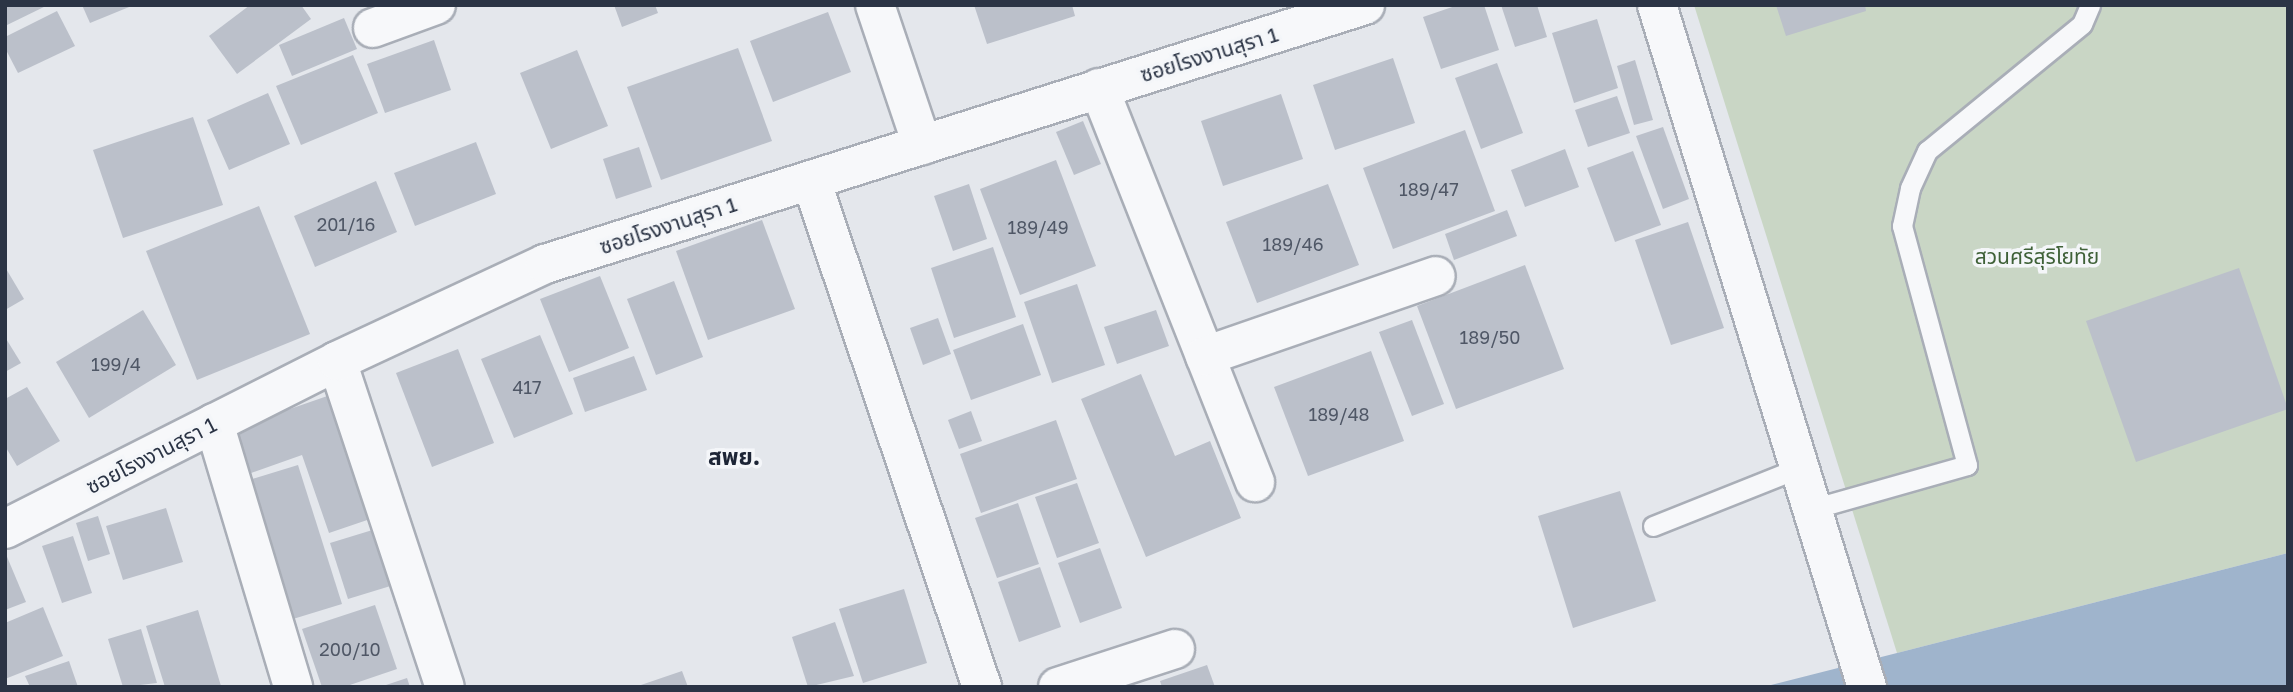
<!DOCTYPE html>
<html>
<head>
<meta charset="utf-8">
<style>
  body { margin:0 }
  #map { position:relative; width:2293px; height:692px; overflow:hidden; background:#e4e7ec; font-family:"Golos Text","Noto Sans Thai",sans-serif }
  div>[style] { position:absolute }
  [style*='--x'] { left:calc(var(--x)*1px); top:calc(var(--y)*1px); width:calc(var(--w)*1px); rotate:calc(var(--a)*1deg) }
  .green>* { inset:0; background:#c9d6c5 }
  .water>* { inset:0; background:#9fb4cc }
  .building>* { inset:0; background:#bbc0ca }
  .roads { filter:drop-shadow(2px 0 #a9aeb7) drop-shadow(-2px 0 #a9aeb7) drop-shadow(0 2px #a9aeb7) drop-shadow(0 -2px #a9aeb7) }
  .lane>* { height:19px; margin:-9.5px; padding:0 9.5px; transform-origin:9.5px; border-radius:9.5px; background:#f7f8fa }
  .street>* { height:38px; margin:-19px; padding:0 19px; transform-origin:19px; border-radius:19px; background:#f7f8fa }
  span { translate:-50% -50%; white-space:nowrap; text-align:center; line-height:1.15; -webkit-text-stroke:7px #f4f6f9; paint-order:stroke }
  .number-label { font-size:18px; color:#4f5766 }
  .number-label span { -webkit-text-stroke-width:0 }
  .street-label { font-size:21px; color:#2b3445 }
  .park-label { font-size:21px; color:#3f6138 }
  .neighbourhood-label { font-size:23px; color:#1d2536; font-weight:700 }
  .frame { position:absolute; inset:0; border:7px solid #2b3445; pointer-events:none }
</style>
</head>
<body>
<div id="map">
  <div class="green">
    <div style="clip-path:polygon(1694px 5px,2288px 5px,2288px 553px,1897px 653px)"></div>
  </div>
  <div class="water">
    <div style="clip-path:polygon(2288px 553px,2288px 687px,1763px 687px,1897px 653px)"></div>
  </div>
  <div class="building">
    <div style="clip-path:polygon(5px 5px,48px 5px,5px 26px)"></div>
    <div style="clip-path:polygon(82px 5px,134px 5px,90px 23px)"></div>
    <div style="clip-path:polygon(250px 5px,301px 5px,311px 19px,237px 74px,209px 36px)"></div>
    <div style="clip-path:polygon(614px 5px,655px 5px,658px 13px,622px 27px)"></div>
    <div style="clip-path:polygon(974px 5px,1072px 5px,1075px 16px,987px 44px)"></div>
    <div style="clip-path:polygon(1458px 5px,1484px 5px,1499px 50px,1441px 69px,1423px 17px)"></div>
    <div style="clip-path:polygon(1501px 5px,1537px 5px,1547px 37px,1515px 47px)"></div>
    <div style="clip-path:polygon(1776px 5px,1865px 5px,1866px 11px,1786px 36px)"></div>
    <div style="clip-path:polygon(57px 11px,75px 46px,18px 73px,5px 48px,5px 37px)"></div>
    <div style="clip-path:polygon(828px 12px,851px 72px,773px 102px,750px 41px)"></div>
    <div style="clip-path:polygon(344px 18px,357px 49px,292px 76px,279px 45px)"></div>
    <div style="clip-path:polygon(1597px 19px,1618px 88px,1574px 103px,1552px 33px)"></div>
    <div style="clip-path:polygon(434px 40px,451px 90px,385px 113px,367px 64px)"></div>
    <div style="clip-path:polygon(738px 48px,772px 141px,661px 180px,627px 87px)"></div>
    <div style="clip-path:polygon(577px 50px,608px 126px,551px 149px,520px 73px)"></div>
    <div style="clip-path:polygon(353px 55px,378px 113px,301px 145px,276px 86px)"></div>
    <div style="clip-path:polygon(1393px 58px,1415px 123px,1335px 150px,1313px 85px)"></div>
    <div style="clip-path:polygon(1635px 60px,1653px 120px,1634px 125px,1617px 66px)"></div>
    <div style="clip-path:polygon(1497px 63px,1523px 133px,1481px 149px,1455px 78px)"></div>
    <div style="clip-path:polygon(268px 93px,290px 144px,229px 170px,207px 120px)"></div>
    <div style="clip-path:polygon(1281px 94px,1303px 159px,1223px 186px,1201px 121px)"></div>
    <div style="clip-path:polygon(1617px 96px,1630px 133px,1588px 147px,1575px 110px)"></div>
    <div style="clip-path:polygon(193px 117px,223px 205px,123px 238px,93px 150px)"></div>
    <div style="clip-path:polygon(1083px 121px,1101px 164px,1074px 175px,1056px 132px)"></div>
    <div style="clip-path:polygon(1663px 127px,1689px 199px,1663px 209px,1636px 136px)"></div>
    <div style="clip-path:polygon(1465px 130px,1495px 211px,1393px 249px,1363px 168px)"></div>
    <div style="clip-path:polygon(476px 142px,496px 194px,415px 226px,394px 173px)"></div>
    <div style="clip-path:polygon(639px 147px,652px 187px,616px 199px,603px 159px)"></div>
    <div style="clip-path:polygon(1565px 149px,1579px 187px,1525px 207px,1511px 170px)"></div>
    <div style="clip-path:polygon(1633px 151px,1661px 225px,1615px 242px,1587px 168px)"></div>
    <div style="clip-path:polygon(1056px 160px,1096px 266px,1020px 295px,980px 189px)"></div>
    <div style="clip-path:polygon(376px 181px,397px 232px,315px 267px,294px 216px)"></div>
    <div style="clip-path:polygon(969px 184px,987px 239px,953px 251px,934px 196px)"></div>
    <div style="clip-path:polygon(1328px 184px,1359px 265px,1257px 303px,1226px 222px)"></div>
    <div style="clip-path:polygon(259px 206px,310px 334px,197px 380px,146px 251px)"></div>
    <div style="clip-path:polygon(1507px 210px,1517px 236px,1454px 260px,1445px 234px)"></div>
    <div style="clip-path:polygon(762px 220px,795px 309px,708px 340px,676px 251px)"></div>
    <div style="clip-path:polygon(1688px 222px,1724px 328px,1671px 345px,1635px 240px)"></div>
    <div style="clip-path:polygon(993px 247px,1016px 317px,954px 338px,931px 268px)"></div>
    <div style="clip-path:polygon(1525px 265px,1564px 369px,1456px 409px,1417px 306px)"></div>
    <div style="clip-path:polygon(5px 267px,24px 299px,5px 310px)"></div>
    <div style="clip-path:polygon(2239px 268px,2288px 409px,2136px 462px,2086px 321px)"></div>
    <div style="clip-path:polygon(600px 276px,629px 348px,569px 372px,540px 299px)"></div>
    <div style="clip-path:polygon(674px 281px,703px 357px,656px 375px,627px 299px)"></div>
    <div style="clip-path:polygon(1077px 284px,1105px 365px,1052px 383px,1024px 302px)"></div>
    <div style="clip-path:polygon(143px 310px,176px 365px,89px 418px,56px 362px)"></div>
    <div style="clip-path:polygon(1156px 310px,1169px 346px,1117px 364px,1104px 327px)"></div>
    <div style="clip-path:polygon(938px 318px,951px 354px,923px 365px,910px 328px)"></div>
    <div style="clip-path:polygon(1412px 320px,1444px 404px,1412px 416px,1379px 332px)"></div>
    <div style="clip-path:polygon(1023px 324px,1041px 375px,971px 400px,953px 350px)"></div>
    <div style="clip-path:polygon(540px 335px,573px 414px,514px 438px,481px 359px)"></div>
    <div style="clip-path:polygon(5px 337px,21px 363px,5px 372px)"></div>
    <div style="clip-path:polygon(458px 349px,494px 443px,432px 467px,396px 373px)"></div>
    <div style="clip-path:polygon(1371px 351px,1404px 441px,1308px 476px,1274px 387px)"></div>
    <div style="clip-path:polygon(634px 356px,647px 390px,585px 412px,573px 378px)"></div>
    <div style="clip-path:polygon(1141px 374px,1175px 456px,1210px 441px,1241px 518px,1146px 557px,1081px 399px)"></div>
    <div style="clip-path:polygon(27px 387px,60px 441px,17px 466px,5px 446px,5px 399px)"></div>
    <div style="clip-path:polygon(336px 393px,379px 516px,329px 533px,302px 455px,251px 473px,235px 428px)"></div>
    <div style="clip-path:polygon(971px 411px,982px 441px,959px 449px,948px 420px)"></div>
    <div style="clip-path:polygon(1056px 420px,1077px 479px,981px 513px,960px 454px)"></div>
    <div style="clip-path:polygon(298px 465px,342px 604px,293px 619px,249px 480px)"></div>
    <div style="clip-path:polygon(1077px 483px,1099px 543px,1057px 558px,1035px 497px)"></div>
    <div style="clip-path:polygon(1620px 491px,1656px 601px,1573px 628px,1538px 516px)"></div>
    <div style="clip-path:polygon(1018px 503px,1039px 564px,997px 578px,975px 518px)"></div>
    <div style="clip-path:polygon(166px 508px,183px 562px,123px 580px,106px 526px)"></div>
    <div style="clip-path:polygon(98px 516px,110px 554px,88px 561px,76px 523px)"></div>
    <div style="clip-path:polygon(379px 528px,397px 584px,348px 599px,330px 543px)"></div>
    <div style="clip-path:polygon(73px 536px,92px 593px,62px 603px,42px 546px)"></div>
    <div style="clip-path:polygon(1100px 548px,1122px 608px,1080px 623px,1058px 563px)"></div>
    <div style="clip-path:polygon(5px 552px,26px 602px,5px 610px)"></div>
    <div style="clip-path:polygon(1040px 567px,1061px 627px,1019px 642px,998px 582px)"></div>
    <div style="clip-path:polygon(904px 589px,927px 663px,863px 683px,839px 609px)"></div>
    <div style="clip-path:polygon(375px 605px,397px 669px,344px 687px,322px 687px,302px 629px)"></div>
    <div style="clip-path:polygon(43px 607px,63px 656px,5px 679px,5px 623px)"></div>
    <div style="clip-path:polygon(198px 610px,221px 686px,165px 687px,146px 626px)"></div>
    <div style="clip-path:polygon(835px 622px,854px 676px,808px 687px,792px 637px)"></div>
    <div style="clip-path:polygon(141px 629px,157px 683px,123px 687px,108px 639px)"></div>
    <div style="clip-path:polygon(69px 661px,78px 687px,30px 687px,25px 676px)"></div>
    <div style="clip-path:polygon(1207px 665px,1215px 687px,1162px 687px,1160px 681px)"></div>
    <div style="clip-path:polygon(682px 671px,688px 687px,638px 687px,638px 686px)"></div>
    <div style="clip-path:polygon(407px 678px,410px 687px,383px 687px,383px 686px)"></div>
  </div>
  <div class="roads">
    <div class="lane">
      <div style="--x:1812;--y:509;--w:161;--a:-15.8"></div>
      <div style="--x:1967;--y:465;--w:248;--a:-105.2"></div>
      <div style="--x:1902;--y:226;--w:39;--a:-78"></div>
      <div style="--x:1910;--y:188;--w:41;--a:-65.3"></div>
      <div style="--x:1927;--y:151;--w:200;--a:-39.3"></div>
      <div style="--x:2082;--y:24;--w:21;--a:-67"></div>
      <div style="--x:1653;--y:526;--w:157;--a:-21.7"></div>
    </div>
    <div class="street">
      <div style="--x:875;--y:5;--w:148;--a:71.4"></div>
      <div style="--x:1657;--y:5;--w:714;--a:72.89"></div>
      <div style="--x:373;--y:28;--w:67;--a:-20.1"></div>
      <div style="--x:1099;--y:88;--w:424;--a:68.4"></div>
      <div style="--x:811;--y:180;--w:535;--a:71.36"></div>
      <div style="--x:1205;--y:356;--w:244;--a:-19.1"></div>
      <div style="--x:337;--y:361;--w:343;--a:71.7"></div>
      <div style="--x:214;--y:423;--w:276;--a:73.3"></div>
      <div style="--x:5;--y:529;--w:372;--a:-26.8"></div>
      <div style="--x:337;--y:361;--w:230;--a:-25"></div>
      <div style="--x:545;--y:264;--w:860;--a:-17.53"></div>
      <div style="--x:1058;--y:687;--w:123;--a:-18"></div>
    </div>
  </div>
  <div class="number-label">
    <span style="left:1429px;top:189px">189/47</span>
    <span style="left:346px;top:224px">201/16</span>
    <span style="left:1038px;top:227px">189/49</span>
    <span style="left:1293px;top:244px">189/46</span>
    <span style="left:1490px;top:337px">189/50</span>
    <span style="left:116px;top:364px">199/4</span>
    <span style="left:527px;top:387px">417</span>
    <span style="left:1339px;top:414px">189/48</span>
    <span style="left:350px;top:649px">200/10</span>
  </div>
  <div class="street-label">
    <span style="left:1209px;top:54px;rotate:-17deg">ซอยโรงงานสุรา 1</span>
    <span style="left:668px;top:225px;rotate:-18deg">ซอยโรงงานสุรา 1</span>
    <span style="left:151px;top:455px;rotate:-27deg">ซอยโรงงานสุรา 1</span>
  </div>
  <div class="park-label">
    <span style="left:2037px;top:256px">สวนศรีสุริโยทัย</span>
  </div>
  <div class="neighbourhood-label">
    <span style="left:734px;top:456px">สพย.</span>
  </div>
  <div class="frame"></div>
</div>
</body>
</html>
